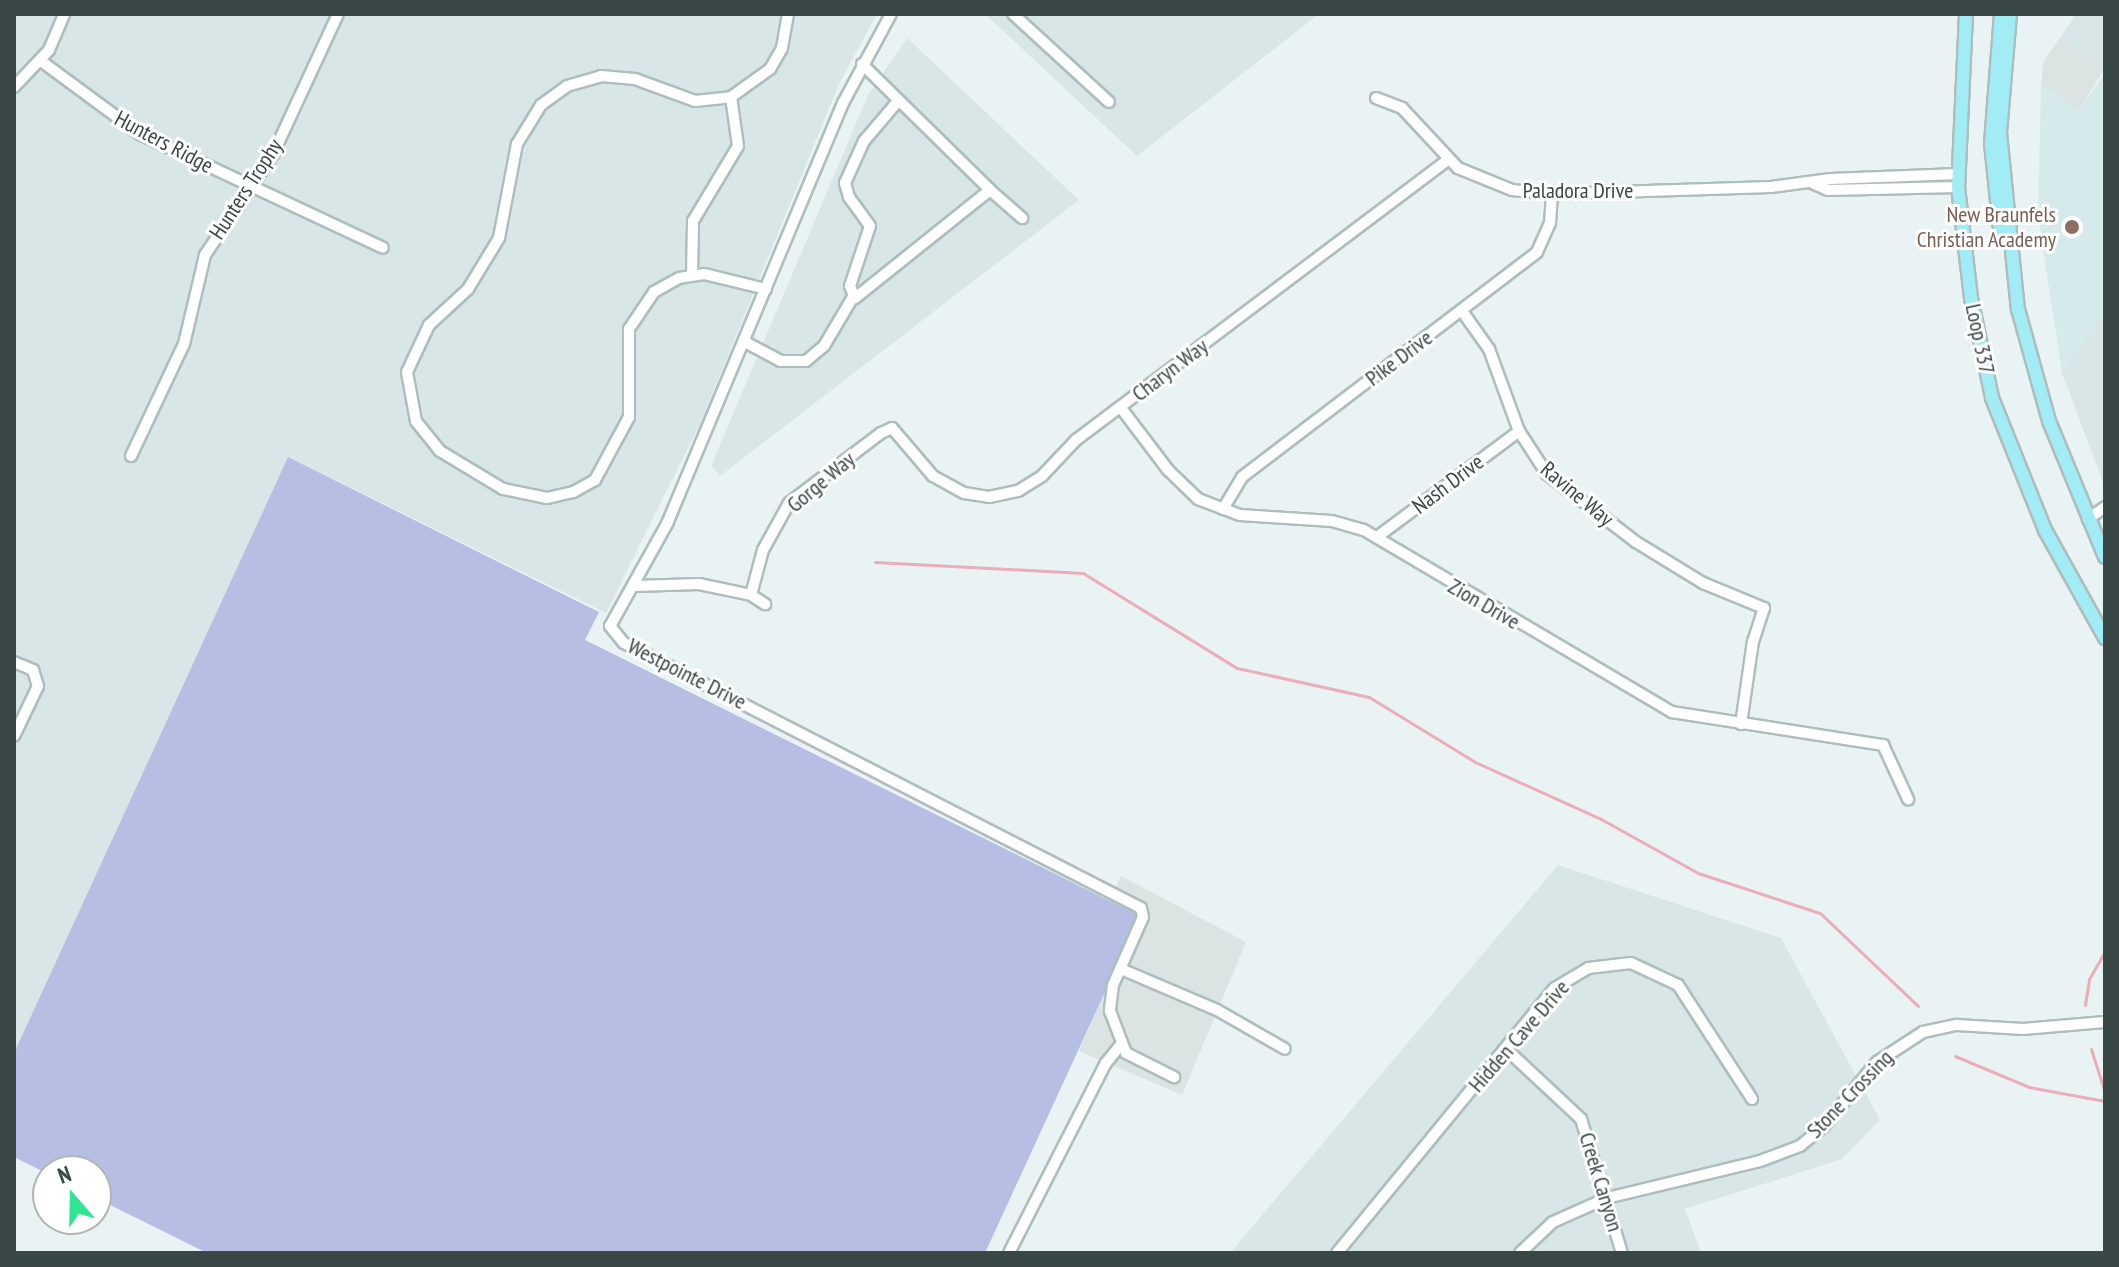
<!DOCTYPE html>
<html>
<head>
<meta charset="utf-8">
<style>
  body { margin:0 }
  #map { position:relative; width:2119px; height:1267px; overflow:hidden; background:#eaf3f4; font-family:"PT Sans Narrow",sans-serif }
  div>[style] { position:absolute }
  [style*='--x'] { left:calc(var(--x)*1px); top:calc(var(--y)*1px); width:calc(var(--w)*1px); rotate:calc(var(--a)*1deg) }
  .residential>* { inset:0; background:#d9e6e7 }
  .industrial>* { inset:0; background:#dce3e3 }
  .education>* { inset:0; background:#d6e9eb }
  .green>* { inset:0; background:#b7bee4 }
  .stream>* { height:3px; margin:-1.5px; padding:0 1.5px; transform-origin:1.5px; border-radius:1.5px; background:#eaadb9 }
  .roads { filter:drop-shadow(2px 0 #aebdbe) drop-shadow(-2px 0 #aebdbe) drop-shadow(0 2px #aebdbe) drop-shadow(0 -2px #aebdbe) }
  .minor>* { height:10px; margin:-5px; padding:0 5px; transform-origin:5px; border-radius:5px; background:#fff }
  .major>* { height:12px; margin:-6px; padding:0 6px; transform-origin:6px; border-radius:6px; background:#a2ecf5 }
  .dots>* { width:22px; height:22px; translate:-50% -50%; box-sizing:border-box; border:4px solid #fff; border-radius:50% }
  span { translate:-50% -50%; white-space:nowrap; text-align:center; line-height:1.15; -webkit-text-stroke:6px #fff; paint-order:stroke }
  .street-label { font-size:22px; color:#394747 }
  .education-label { font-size:22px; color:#785e54 }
  .right { translate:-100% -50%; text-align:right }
  .frame { position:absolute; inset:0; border:16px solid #394747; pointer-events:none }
  .north { position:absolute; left:32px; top:1155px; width:80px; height:80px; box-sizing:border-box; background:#fff; border:2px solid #b0b5b5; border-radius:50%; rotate:340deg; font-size:22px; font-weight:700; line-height:32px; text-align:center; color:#394747 }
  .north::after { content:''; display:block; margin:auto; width:28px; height:36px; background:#30e592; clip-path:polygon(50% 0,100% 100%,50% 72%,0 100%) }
</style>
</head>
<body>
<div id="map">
  <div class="residential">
    <div style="clip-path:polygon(14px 14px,877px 14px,839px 84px,700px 424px,606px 613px,288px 457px,14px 1053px)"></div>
    <div style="clip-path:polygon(985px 14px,1319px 14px,1137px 156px)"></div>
    <div style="clip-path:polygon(2076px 14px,2105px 14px,2105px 67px,2060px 38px)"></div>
    <div style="clip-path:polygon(907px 38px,1079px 200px,720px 476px,711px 466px,868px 95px)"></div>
    <div style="clip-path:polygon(2105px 309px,2105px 488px,2062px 373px)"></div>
    <div style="clip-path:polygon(1558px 865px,1781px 938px,1880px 1120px,1842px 1159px,1685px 1209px,1701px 1253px,1230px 1253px)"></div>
  </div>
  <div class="industrial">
    <div style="clip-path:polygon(2060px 38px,2105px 67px,2079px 111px,2041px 84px,2044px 60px)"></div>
    <div style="clip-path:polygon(1121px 876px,1246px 942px,1182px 1095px,1079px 1051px,1139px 916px,1109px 901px)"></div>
  </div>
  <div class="education">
    <div style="clip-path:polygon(2105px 74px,2105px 309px,2062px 373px,2038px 216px,2041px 84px,2079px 110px)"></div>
  </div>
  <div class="green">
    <div style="clip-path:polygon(288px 457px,599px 612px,585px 640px,1140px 916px,985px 1253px,207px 1253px,96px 1198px,96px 1171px,48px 1174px,14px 1157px,14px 1053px)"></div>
  </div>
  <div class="stream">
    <div style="--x:875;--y:562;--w:208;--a:3"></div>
    <div style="--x:1083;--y:573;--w:181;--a:31.7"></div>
    <div style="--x:1237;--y:668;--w:135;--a:12.4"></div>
    <div style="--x:1369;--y:697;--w:124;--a:31.5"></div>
    <div style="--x:1475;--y:762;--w:138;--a:24.3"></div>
    <div style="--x:1601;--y:819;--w:111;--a:29.1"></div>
    <div style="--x:1698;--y:873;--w:128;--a:18.2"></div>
    <div style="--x:1820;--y:913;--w:135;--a:43.5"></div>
    <div style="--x:2085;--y:1005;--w:26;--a:-81"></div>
    <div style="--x:2089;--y:979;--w:32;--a:-60"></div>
    <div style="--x:2091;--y:1049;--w:46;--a:72.3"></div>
    <div style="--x:1955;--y:1056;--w:80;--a:22.7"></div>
    <div style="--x:2029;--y:1087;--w:77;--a:10.4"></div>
  </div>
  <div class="roads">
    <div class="minor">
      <div style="--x:891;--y:14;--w:101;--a:118.3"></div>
      <div style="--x:843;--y:103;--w:454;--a:112.7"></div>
      <div style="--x:668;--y:522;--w:119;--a:119.1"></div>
      <div style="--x:610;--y:626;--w:22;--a:51"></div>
      <div style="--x:624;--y:643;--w:581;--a:27.14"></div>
      <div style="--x:1141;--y:908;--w:9;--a:77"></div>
      <div style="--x:1143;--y:917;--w:74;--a:113.8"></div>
      <div style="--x:1113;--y:985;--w:26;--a:97"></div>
      <div style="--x:1110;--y:1011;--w:45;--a:69.1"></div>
      <div style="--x:1126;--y:1053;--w:54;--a:26.6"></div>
      <div style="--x:1013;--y:14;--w:130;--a:42.5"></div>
      <div style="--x:41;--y:61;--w:123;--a:36.4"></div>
      <div style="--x:140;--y:134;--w:268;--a:25.1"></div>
      <div style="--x:862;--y:64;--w:180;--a:44.5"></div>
      <div style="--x:990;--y:190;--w:173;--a:141.3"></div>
      <div style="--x:855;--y:298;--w:13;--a:-113"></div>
      <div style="--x:850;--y:286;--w:63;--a:-71.6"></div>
      <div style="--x:870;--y:226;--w:36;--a:-126"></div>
      <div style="--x:849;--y:197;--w:15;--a:-106"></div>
      <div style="--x:845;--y:183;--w:46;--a:-65.7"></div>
      <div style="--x:864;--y:141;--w:52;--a:-49.6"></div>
      <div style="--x:14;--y:87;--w:51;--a:-46.6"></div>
      <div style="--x:49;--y:50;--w:39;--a:-67"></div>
      <div style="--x:1376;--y:98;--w:28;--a:21"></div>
      <div style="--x:1402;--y:108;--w:82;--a:47"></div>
      <div style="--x:1458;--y:168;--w:58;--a:22.2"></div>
      <div style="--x:1512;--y:190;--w:40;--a:5.7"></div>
      <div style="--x:1552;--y:194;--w:219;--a:-1.8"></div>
      <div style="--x:1771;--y:187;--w:60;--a:-7.7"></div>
      <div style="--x:1830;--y:179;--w:128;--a:-2.2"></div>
      <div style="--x:1814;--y:184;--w:15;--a:23"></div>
      <div style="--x:1828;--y:190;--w:130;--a:-1.3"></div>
      <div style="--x:990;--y:190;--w:43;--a:41.2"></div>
      <div style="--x:692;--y:275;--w:54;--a:-88.9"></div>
      <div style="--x:693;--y:221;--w:87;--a:-59"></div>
      <div style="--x:738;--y:146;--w:49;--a:-98.1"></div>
      <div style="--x:766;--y:289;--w:64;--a:-166.4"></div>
      <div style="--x:704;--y:274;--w:25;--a:171"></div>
      <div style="--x:679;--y:278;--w:29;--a:151"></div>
      <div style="--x:654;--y:292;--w:45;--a:124"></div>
      <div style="--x:629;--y:329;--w:88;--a:90"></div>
      <div style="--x:629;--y:417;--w:72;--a:118.4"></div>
      <div style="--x:595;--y:480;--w:25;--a:151"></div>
      <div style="--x:573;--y:492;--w:27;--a:167"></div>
      <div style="--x:547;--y:498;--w:45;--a:-168.4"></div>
      <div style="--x:503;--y:489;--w:74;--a:-148.9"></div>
      <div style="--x:440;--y:451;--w:38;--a:-129"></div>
      <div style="--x:416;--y:421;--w:50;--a:-100.4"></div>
      <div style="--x:407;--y:372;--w:52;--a:-64.9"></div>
      <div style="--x:429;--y:325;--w:53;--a:-42.7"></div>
      <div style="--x:468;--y:289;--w:60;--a:-58.7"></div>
      <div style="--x:499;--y:238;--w:96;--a:-79.2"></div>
      <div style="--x:517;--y:144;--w:46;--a:-58.4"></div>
      <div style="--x:541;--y:105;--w:32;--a:-36"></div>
      <div style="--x:567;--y:86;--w:35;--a:-16"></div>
      <div style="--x:601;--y:76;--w:34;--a:5"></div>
      <div style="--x:635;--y:79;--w:64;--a:20.1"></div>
      <div style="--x:695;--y:101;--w:36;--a:-6"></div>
      <div style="--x:731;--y:97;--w:48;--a:-35.7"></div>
      <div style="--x:770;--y:69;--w:24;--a:-60"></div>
      <div style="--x:782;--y:48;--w:35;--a:-80"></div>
      <div style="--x:1462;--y:311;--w:47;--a:54.6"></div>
      <div style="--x:1489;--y:349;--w:87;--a:69.9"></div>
      <div style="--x:1519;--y:431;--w:51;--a:56.9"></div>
      <div style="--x:1547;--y:474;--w:112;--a:37.4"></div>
      <div style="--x:1636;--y:542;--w:79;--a:31.5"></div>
      <div style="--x:1703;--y:583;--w:66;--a:22.3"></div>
      <div style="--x:1764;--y:608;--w:35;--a:108"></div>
      <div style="--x:1753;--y:641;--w:84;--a:98.2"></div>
      <div style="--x:745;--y:342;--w:40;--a:28"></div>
      <div style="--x:780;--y:361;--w:26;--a:0"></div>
      <div style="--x:806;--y:361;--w:23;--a:-40"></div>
      <div style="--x:824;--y:346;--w:57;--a:-59.4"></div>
      <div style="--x:1121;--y:408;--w:78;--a:52.8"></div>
      <div style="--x:1168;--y:470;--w:42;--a:44"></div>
      <div style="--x:1198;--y:499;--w:45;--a:20.9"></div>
      <div style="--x:1240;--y:515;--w:92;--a:3.7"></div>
      <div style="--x:1332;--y:521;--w:33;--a:16"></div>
      <div style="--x:1364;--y:530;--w:358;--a:30.6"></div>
      <div style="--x:1672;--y:712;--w:214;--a:8.9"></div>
      <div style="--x:1883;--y:745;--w:60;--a:65.2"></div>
      <div style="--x:131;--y:456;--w:124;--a:-64.7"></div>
      <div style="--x:184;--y:344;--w:91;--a:-76.7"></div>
      <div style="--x:205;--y:255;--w:122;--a:-56"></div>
      <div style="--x:273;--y:154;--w:154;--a:-65.1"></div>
      <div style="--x:1223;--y:509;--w:37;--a:-59"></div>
      <div style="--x:1242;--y:477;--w:371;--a:-37.3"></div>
      <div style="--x:1537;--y:252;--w:32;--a:-66"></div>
      <div style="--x:1550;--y:223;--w:29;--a:-86"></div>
      <div style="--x:2088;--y:519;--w:21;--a:-35"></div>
      <div style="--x:1377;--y:537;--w:177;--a:-36.7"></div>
      <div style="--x:635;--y:586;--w:64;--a:-1.8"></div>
      <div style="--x:699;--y:584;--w:53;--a:11.9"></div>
      <div style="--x:751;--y:595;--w:17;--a:33"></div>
      <div style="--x:751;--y:595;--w:47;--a:-75.1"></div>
      <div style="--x:763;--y:550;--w:54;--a:-61"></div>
      <div style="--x:789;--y:503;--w:116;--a:-37.3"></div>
      <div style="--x:881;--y:433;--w:12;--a:-24"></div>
      <div style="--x:892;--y:428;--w:63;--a:49.5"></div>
      <div style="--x:933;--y:476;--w:35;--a:29"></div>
      <div style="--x:964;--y:493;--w:25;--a:9"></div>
      <div style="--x:989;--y:497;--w:30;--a:-12"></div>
      <div style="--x:1018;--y:491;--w:28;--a:-32"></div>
      <div style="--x:1042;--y:476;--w:50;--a:-46.6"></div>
      <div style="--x:1076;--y:440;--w:467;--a:-37"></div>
      <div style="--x:14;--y:662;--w:21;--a:23"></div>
      <div style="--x:33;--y:670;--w:17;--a:73"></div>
      <div style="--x:38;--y:686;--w:55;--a:115.6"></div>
      <div style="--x:1121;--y:969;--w:104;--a:23.1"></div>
      <div style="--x:1217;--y:1010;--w:78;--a:29.8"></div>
      <div style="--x:1506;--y:1049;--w:103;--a:43"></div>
      <div style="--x:1581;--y:1119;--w:140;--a:73"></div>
      <div style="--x:1009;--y:1253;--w:213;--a:-63"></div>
      <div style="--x:1106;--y:1063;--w:22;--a:-51"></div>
      <div style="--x:1337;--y:1253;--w:343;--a:-50.6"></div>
      <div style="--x:1555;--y:988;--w:39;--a:-31"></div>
      <div style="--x:1588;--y:968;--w:43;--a:-6.6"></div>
      <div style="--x:1631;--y:963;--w:52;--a:25.1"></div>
      <div style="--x:1678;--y:985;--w:136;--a:57"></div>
      <div style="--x:1520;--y:1253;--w:45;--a:-43.2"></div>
      <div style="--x:1553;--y:1222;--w:59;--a:-24"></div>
      <div style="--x:1607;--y:1198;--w:157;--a:-13.6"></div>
      <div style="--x:1760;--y:1161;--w:43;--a:-20.6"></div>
      <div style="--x:1800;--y:1146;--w:31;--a:-40"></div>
      <div style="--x:1824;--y:1126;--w:83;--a:-50.4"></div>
      <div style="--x:1877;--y:1062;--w:55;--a:-33.1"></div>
      <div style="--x:1923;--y:1032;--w:35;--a:-12"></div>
      <div style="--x:1957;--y:1025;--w:66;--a:3.5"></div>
      <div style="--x:2023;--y:1029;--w:82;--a:-4.9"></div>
    </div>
    <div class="major">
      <div style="--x:1966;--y:14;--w:173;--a:92.6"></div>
      <div style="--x:1958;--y:187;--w:112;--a:83.3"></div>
      <div style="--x:1971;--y:298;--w:102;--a:78.1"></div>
      <div style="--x:1992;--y:398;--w:142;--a:68.1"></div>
      <div style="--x:2045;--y:530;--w:124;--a:60.9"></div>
      <div style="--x:2010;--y:14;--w:119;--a:94.8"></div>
      <div style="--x:2000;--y:133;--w:177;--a:84.2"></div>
      <div style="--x:2018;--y:309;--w:116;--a:74.5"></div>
      <div style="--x:2049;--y:421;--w:147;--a:67.6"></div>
      <div style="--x:2000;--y:229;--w:85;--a:-96"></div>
      <div style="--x:1991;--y:144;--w:130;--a:-85.6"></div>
    </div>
  </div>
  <div class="dots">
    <div style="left:2072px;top:227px;background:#8d6e63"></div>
  </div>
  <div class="street-label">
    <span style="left:164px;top:142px;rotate:28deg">Hunters Ridge</span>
    <span style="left:246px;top:189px;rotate:-57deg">Hunters Trophy</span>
    <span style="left:1578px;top:191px">Paladora Drive</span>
    <span style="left:1980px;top:339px;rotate:78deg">Loop 337</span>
    <span style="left:1399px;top:358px;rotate:-37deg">Pike Drive</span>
    <span style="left:1170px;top:370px;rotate:-37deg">Charyn Way</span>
    <span style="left:821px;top:482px;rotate:-40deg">Gorge Way</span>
    <span style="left:1448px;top:484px;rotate:-37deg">Nash Drive</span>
    <span style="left:1577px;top:494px;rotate:40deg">Ravine Way</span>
    <span style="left:1484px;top:604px;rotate:30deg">Zion Drive</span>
    <span style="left:687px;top:674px;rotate:27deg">Westpointe Drive</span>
    <span style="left:1519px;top:1036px;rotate:-49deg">Hidden Cave Drive</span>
    <span style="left:1850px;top:1094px;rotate:-46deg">Stone Crossing</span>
    <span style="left:1601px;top:1182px;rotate:73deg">Creek Canyon</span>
  </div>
  <div class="education-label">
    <span class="right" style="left:2056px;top:227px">New Braunfels<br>Christian Academy</span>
  </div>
  <div class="frame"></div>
  <div class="north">N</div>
</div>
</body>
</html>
